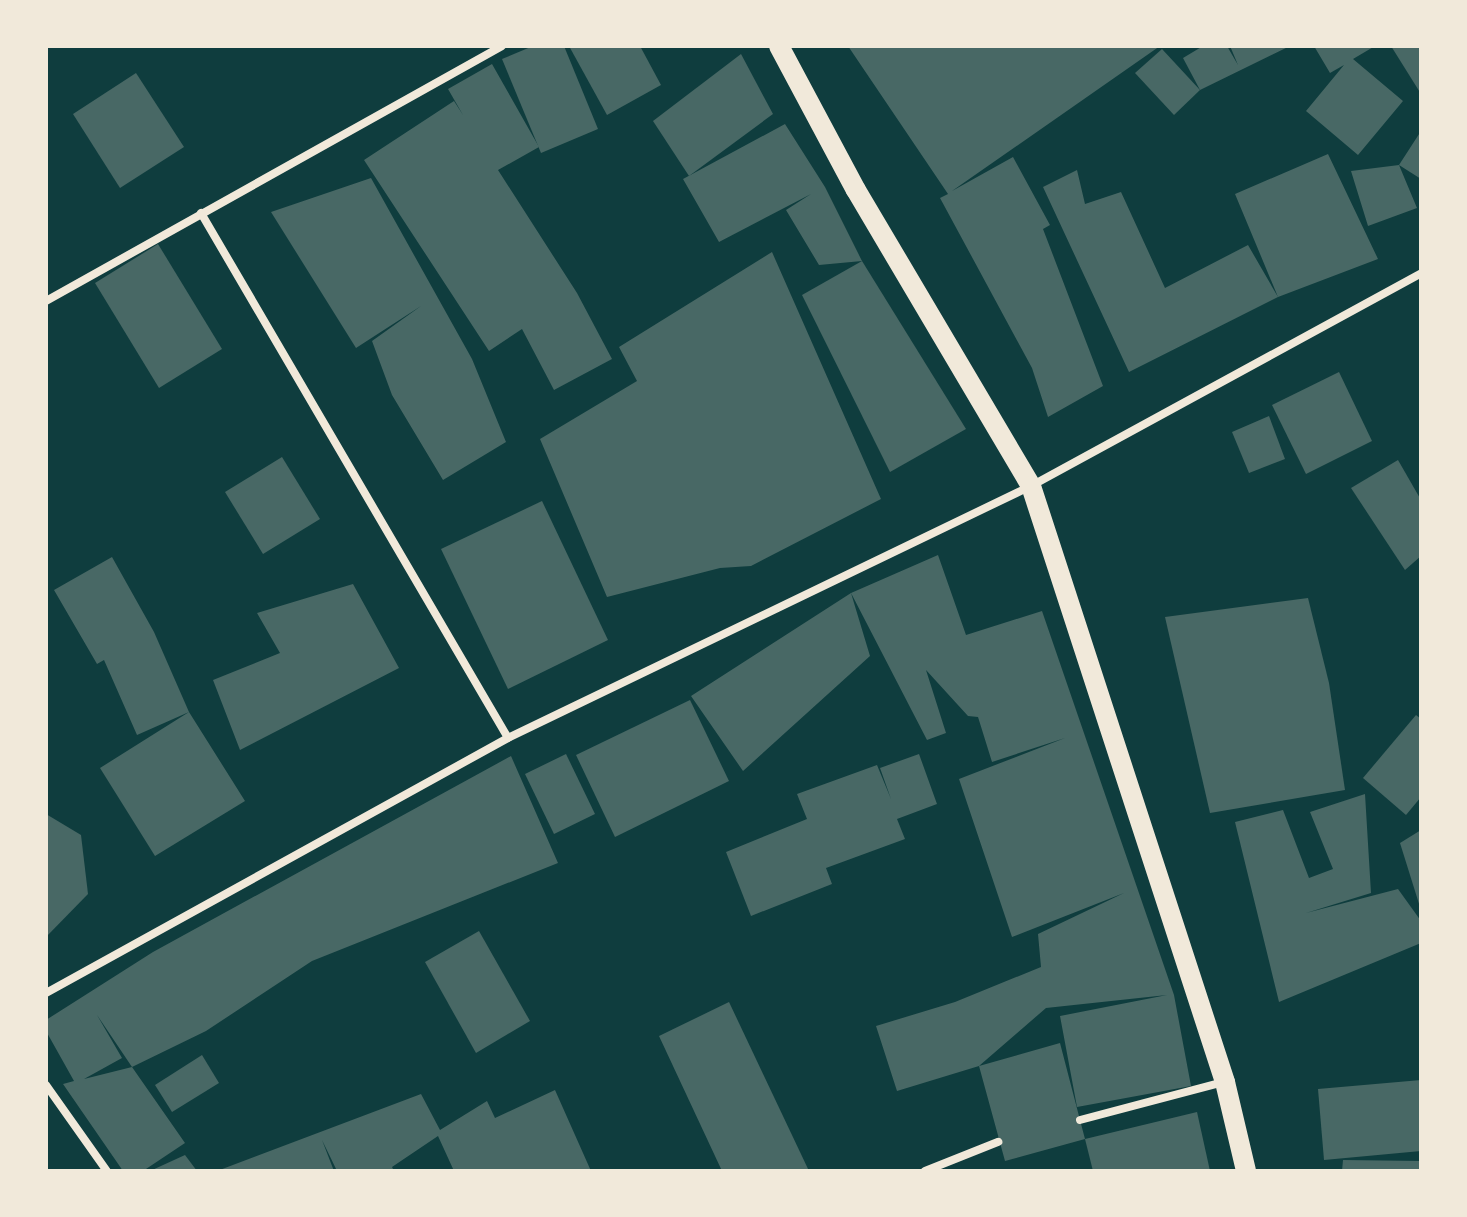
<!DOCTYPE html>
<html>
<head>
<meta charset="utf-8">
<style>
  body { margin:0 }
  #map { position:relative; width:1467px; height:1217px; overflow:hidden; background:#0f3d3e; font-family:Ubuntu,sans-serif }
  div>[style] { position:absolute }
  [style*='--x'] { left:calc(var(--x)*1px); top:calc(var(--y)*1px); width:calc(var(--w)*1px); rotate:calc(var(--a)*1deg) }
  .building>* { inset:0; background:#486865 }
  .minor>* { height:8px; margin:-4px; padding:0 4px; transform-origin:4px; border-radius:4px; background:#f1e9da }
  .primary>* { height:20px; margin:-10px; padding:0 10px; transform-origin:10px; border-radius:10px; background:#f1e9da }
  span { translate:-50% -50%; white-space:nowrap; text-align:center; line-height:1.15; -webkit-text-stroke:6px #f1e9da; paint-order:stroke }
  .frame { position:absolute; inset:0; border:48px solid #f1e9da; pointer-events:none }
</style>
</head>
<body>
<div id="map">
  <div class="building">
    <div style="clip-path:polygon(533px 46px,564px 46px,598px 129px,541px 153px,502px 59px)"></div>
    <div style="clip-path:polygon(569px 46px,640px 46px,661px 85px,607px 115px)"></div>
    <div style="clip-path:polygon(848px 46px,1160px 46px,952px 191px,1013px 157px,1050px 225px,1043px 229px,1103px 386px,1048px 417px,1032px 368px,940px 198px,948px 194px)"></div>
    <div style="clip-path:polygon(1203px 46px,1227px 46px,1238px 65px,1230px 46px,1290px 46px,1200px 90px,1183px 58px)"></div>
    <div style="clip-path:polygon(1314px 46px,1375px 46px,1353px 59px,1403px 101px,1358px 155px,1306px 111px,1344px 65px,1330px 73px)"></div>
    <div style="clip-path:polygon(1391px 46px,1421px 46px,1421px 94px)"></div>
    <div style="clip-path:polygon(1162px 49px,1200px 90px,1174px 115px,1135px 73px)"></div>
    <div style="clip-path:polygon(741px 54px,773px 114px,689px 176px,653px 121px)"></div>
    <div style="clip-path:polygon(492px 64px,539px 147px,498px 170px,577px 293px,612px 359px,554px 390px,522px 329px,489px 351px,364px 160px,454px 101px,463px 115px,448px 89px)"></div>
    <div style="clip-path:polygon(136px 73px,184px 147px,120px 188px,73px 114px)"></div>
    <div style="clip-path:polygon(785px 124px,825px 187px,862px 261px,819px 265px,786px 210px,811px 194px,719px 242px,683px 179px)"></div>
    <div style="clip-path:polygon(1421px 131px,1421px 179px,1399px 165px,1417px 208px,1368px 226px,1351px 171px,1399px 165px)"></div>
    <div style="clip-path:polygon(1328px 154px,1378px 259px,1278px 297px,1129px 372px,1043px 187px,1077px 170px,1085px 204px,1121px 192px,1165px 288px,1248px 245px,1278px 297px,1235px 194px)"></div>
    <div style="clip-path:polygon(371px 178px,472px 359px,506px 442px,443px 480px,392px 395px,372px 341px,421px 306px,356px 348px,271px 212px)"></div>
    <div style="clip-path:polygon(158px 244px,222px 349px,159px 388px,95px 283px)"></div>
    <div style="clip-path:polygon(772px 252px,881px 499px,751px 566px,720px 568px,607px 597px,540px 439px,637px 381px,619px 347px)"></div>
    <div style="clip-path:polygon(862px 261px,966px 429px,890px 472px,802px 295px)"></div>
    <div style="clip-path:polygon(1339px 372px,1372px 441px,1306px 474px,1272px 405px)"></div>
    <div style="clip-path:polygon(1269px 416px,1285px 459px,1249px 473px,1232px 432px)"></div>
    <div style="clip-path:polygon(282px 457px,320px 519px,263px 554px,225px 492px)"></div>
    <div style="clip-path:polygon(1398px 460px,1421px 500px,1421px 556px,1405px 570px,1351px 488px)"></div>
    <div style="clip-path:polygon(542px 501px,608px 640px,508px 689px,441px 549px)"></div>
    <div style="clip-path:polygon(938px 555px,966px 635px,1042px 611px,1174px 995px,1191px 1086px,1077px 1107px,1060px 1016px,1167px 995px,1046px 1008px,979px 1066px,1060px 1043px,1080px 1120px,1085px 1139px,1005px 1161px,979px 1066px,897px 1091px,876px 1026px,955px 1002px,1041px 967px,1038px 934px,1124px 893px,1012px 937px,959px 779px,1065px 738px,992px 762px,978px 717px,968px 716px,926px 670px,946px 733px,927px 740px,851px 593px,870px 656px,743px 771px,691px 696px,851px 593px)"></div>
    <div style="clip-path:polygon(112px 557px,154px 632px,189px 712px,245px 801px,155px 856px,100px 768px,189px 712px,137px 735px,104px 660px,97px 664px,54px 590px)"></div>
    <div style="clip-path:polygon(353px 584px,399px 668px,240px 750px,213px 680px,280px 653px,257px 613px)"></div>
    <div style="clip-path:polygon(1308px 598px,1329px 683px,1345px 790px,1210px 813px,1165px 617px)"></div>
    <div style="clip-path:polygon(690px 700px,729px 781px,615px 837px,576px 755px)"></div>
    <div style="clip-path:polygon(1416px 715px,1421px 719px,1421px 797px,1406px 815px,1363px 778px)"></div>
    <div style="clip-path:polygon(566px 754px,595px 814px,554px 834px,525px 774px)"></div>
    <div style="clip-path:polygon(919px 754px,937px 804px,897px 819px,905px 839px,826px 868px,832px 884px,751px 916px,726px 852px,807px 819px,797px 794px,877px 765px,891px 799px,880px 768px)"></div>
    <div style="clip-path:polygon(511px 756px,558px 863px,312px 961px,206px 1031px,132px 1067px,97px 1015px,122px 1058px,84px 1079px,132px 1067px,185px 1143px,143px 1171px,123px 1171px,63px 1084px,74px 1081px,46px 1031px,46px 1020px,153px 952px)"></div>
    <div style="clip-path:polygon(1365px 794px,1371px 893px,1306px 913px,1398px 889px,1421px 921px,1421px 943px,1279px 1002px,1235px 822px,1283px 810px,1309px 878px,1333px 869px,1310px 812px)"></div>
    <div style="clip-path:polygon(46px 814px,81px 835px,88px 894px,46px 937px)"></div>
    <div style="clip-path:polygon(1421px 830px,1421px 907px,1420px 907px,1400px 843px)"></div>
    <div style="clip-path:polygon(479px 931px,530px 1021px,476px 1053px,425px 962px)"></div>
    <div style="clip-path:polygon(729px 1002px,809px 1171px,722px 1171px,659px 1036px)"></div>
    <div style="clip-path:polygon(202px 1055px,219px 1083px,172px 1112px,155px 1085px)"></div>
    <div style="clip-path:polygon(1421px 1080px,1421px 1151px,1324px 1160px,1318px 1089px)"></div>
    <div style="clip-path:polygon(555px 1090px,591px 1171px,454px 1171px,438px 1136px,392px 1167px,394px 1171px,337px 1171px,322px 1140px,334px 1171px,217px 1171px,421px 1094px,440px 1130px,487px 1101px,495px 1118px)"></div>
    <div style="clip-path:polygon(1197px 1112px,1210px 1171px,1093px 1171px,1085px 1139px)"></div>
    <div style="clip-path:polygon(185px 1155px,197px 1171px,150px 1171px)"></div>
    <div style="clip-path:polygon(1343px 1160px,1421px 1161px,1421px 1171px,1342px 1171px)"></div>
  </div>
  <div class="minor">
    <div style="--x:201;--y:213;--w:608;--a:59.68"></div>
    <div style="--x:46;--y:301;--w:522;--a:-29.21"></div>
    <div style="--x:46;--y:993;--w:528;--a:-28.9"></div>
    <div style="--x:508;--y:738;--w:581;--a:-25.73"></div>
    <div style="--x:1031;--y:486;--w:444;--a:-28.6"></div>
    <div style="--x:46;--y:1085;--w:105;--a:54.7"></div>
    <div style="--x:1080;--y:1120;--w:149;--a:-14.8"></div>
    <div style="--x:925;--y:1171;--w:79;--a:-21.7"></div>
  </div>
  <div class="primary">
    <div style="--x:779;--y:46;--w:163;--a:61.9"></div>
    <div style="--x:856;--y:190;--w:344;--a:59.4"></div>
    <div style="--x:1031;--y:486;--w:627;--a:71.97"></div>
    <div style="--x:1225;--y:1082;--w:91;--a:76.7"></div>
  </div>
  <div class="frame"></div>
</div>
</body>
</html>
